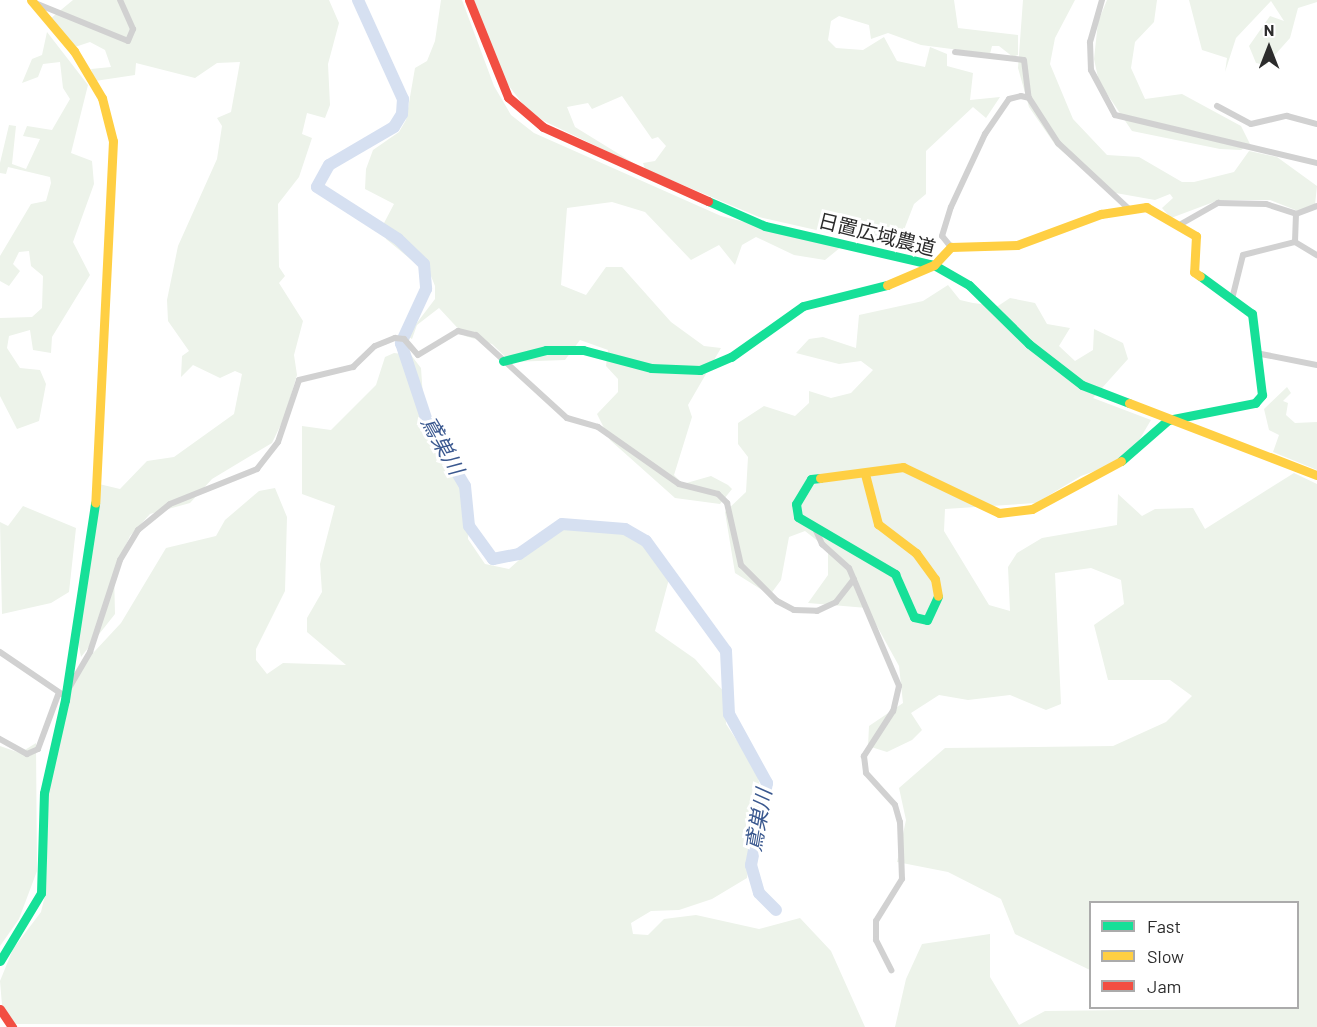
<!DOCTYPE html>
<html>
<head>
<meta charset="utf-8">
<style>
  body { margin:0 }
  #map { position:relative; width:1317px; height:1027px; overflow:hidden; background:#fff; font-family:Barlow,"Noto Sans JP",sans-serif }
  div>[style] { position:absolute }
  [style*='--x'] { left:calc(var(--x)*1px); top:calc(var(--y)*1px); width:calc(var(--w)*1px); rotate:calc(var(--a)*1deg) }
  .green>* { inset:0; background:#edf3ea }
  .river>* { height:12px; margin:-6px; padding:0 6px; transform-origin:6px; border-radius:6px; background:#d6e0f1 }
  .street>* { height:6px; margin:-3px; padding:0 3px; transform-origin:3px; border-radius:3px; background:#d1d1d1 }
  .fast>* { height:9px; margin:-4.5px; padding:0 4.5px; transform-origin:4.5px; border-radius:4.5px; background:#16e098 }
  .slow>* { height:9px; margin:-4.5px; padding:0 4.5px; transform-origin:4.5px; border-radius:4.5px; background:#ffcf43 }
  .jam>* { height:9px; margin:-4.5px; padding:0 4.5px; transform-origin:4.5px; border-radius:4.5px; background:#f24e42 }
  span { translate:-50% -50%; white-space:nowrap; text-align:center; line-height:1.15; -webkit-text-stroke:6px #fff; paint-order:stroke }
  .street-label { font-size:20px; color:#2c2c2c }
  .water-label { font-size:21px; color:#3a588f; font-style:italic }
  .legend { position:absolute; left:1089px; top:901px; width:210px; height:108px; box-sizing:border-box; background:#fff; border:2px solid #ababab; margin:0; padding:8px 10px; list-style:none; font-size:18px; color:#2c2c2c }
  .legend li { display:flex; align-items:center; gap:12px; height:30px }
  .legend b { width:30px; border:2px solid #ababab }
  .north { position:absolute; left:1239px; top:18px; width:60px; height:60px; -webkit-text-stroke:4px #fff; paint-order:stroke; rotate:0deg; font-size:16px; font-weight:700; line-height:24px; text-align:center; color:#2c2c2c }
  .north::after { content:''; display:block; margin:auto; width:21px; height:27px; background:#2c2c2c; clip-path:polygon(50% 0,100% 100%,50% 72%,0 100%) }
</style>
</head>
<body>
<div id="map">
  <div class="green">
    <div style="clip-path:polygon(73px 0,329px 0,339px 23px,328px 64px,330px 105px,325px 118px,307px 113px,302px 134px,312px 138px,299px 177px,278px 204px,279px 267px,285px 276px,279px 283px,303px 321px,294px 355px,297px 375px,284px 418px,272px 443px,212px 479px,190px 503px,150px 514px,130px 536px,114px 571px,115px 614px,81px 657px,77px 637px,99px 484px,120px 489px,147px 461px,174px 457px,234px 414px,242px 374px,235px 371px,220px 378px,193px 365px,181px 377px,182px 356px,189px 351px,168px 321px,167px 300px,178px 246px,217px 159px,222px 126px,217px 118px,231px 112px,240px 62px,217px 63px,195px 78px,136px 63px,135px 75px,95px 81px,91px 69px,111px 67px,105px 50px,90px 42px,75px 47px,50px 19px)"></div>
    <div style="clip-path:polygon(441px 0,462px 0,494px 86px,511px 115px,534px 133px,721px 216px,841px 247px,825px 260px,794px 255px,756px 237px,742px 245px,735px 265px,719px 245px,691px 260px,645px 212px,612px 202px,567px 208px,561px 285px,586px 295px,606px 267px,622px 267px,671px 322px,704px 346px,721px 348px,688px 405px,692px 417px,674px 475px,683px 484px,711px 476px,728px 485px,732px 489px,720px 504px,675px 498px,610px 440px,597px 414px,618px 392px,618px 379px,606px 366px,608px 350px,580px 340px,565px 360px,511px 362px,492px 344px,465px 336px,439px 308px,417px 325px,412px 339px,407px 336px,435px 299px,435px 286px,431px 276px,386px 239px,384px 223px,394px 204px,365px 189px,366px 169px,373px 150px,399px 132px,406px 120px,415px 68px,427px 61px,435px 41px)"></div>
    <div style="clip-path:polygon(472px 0,954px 0,958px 28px,1018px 35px,1018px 55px,1013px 57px,999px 46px,992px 46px,990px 54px,921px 45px,888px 33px,871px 39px,869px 25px,839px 16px,831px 21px,828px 40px,836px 48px,863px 50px,884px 37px,897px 61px,925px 67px,930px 47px,947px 54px,947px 66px,973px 73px,970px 100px,1000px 97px,986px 118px,973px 107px,926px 151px,926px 194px,914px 204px,902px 235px,883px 235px,878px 244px,759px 217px,645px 169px,643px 163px,655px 161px,666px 146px,658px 137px,652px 139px,622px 96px,592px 109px,588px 103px,567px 107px,575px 127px,640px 167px,546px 122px,529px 112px,499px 73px)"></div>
    <div style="clip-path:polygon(1023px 0,1075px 0,1055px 38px,1050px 64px,1073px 119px,1107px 155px,1139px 157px,1182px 182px,1194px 182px,1234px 172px,1249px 151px,1277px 157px,1317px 186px,1315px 205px,1298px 211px,1270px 200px,1219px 200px,1171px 218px,1162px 208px,1173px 198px,1170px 194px,1155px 200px,1110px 192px,1056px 146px,1029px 107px,1018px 68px)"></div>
    <div style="clip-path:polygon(1107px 0,1157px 0,1154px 22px,1135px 42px,1131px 68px,1145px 99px,1182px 94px,1241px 126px,1250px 144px,1241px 150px,1220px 149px,1132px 131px,1099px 82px,1094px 59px,1098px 22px)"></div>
    <div style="clip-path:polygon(1189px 0,1317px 0,1317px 2px,1298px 8px,1290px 38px,1266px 65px,1256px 63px,1249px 46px,1270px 16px,1284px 21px,1271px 1px,1236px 38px,1225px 72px,1227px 58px,1202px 50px)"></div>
    <div style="clip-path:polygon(47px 32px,88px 85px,71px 153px,92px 161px,94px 184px,73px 242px,90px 275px,52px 337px,51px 353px,33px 350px,30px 330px,9px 336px,7px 348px,20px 368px,40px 370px,46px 384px,39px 421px,17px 429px,0 396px,0 318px,32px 317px,42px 308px,43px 276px,31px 266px,29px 251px,19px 252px,13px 264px,20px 271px,9px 286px,0 281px,0 256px,31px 204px,46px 201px,51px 183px,50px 177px,8px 167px,6px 174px,0 173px,0 163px,9px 125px,16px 126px,12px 164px,26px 169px,40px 139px,23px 136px,27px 126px,52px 130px,70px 99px,63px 88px,60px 62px,43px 64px,38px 77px,22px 83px,32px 59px,42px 55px)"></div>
    <div style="clip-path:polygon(948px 285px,960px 300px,973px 303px,998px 306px,1010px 298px,1035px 303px,1047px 324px,1070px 328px,1059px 346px,1075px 361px,1093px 350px,1094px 329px,1123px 343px,1128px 359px,1093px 398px,1151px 420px,1128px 459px,1081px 476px,1036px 503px,945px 509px,944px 531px,989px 605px,1010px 611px,1008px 567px,1017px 553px,1042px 538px,1117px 525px,1118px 494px,1142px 516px,1155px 509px,1193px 508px,1205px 529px,1294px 473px,1317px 484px,1317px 1027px,895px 1027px,906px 979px,922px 944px,990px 934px,990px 977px,1019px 1025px,1045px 1011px,1298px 1008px,1298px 902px,1090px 902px,1090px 970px,1015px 934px,1001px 899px,948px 872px,897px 862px,906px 820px,899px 788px,945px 748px,1113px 746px,1166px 722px,1192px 696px,1170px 680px,1108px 680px,1094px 625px,1124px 604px,1121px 580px,1091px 568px,1055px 573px,1061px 704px,1046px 710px,1010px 695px,968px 700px,939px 695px,911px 713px,922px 730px,912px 740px,887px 752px,868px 746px,869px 726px,903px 703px,899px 666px,867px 608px,808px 603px,828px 575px,828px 549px,805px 531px,789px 537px,781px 580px,770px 595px,735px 573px,725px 512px,746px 492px,748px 457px,738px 444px,738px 423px,764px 406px,795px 416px,809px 403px,809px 391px,831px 398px,851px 393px,873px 370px,861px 361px,839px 364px,796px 353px,809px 339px,823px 337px,856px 348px,859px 315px,923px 301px)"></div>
    <div style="clip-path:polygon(394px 353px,411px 355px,421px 368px,425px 426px,464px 475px,470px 495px,468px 539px,485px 564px,509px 569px,546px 536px,565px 528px,620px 532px,640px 543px,665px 563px,669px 579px,655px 631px,695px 659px,725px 693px,726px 724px,755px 768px,761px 789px,747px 878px,712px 899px,679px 910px,651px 911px,631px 923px,633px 934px,648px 935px,664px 919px,696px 915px,759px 929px,800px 918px,831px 951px,865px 1027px,13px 1024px,2px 1005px,0 981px,13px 949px,41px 912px,46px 891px,48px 784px,67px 681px,121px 623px,166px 548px,216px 536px,225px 520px,259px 491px,275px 488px,287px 517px,285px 591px,256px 649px,256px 660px,267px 674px,283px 663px,346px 665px,307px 632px,307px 618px,322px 592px,320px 564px,335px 506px,302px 494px,302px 426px,331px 430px,376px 385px,385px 357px)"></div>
    <div style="clip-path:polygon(1287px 387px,1291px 393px,1283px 401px,1288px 403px,1286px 415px,1295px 423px,1317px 422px,1317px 470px,1273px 452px,1279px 435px,1269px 430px,1264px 409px)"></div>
    <div style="clip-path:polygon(23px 506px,76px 528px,69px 592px,51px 603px,2px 614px,0 522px,8px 526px)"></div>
    <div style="clip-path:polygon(36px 743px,37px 871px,19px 919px,0 946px,0 746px,20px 753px)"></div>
  </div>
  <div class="river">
    <div style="--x:358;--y:0;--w:109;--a:65.6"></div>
    <div style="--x:403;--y:99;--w:15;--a:94"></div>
    <div style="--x:402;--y:114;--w:15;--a:122"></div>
    <div style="--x:394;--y:127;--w:75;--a:149.7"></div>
    <div style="--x:329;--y:165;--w:25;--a:119"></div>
    <div style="--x:317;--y:187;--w:96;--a:32.7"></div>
    <div style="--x:398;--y:239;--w:36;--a:44"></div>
    <div style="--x:424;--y:264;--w:25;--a:85"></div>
    <div style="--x:426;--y:289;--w:60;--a:114.8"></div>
    <div style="--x:401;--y:343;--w:85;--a:71.6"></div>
    <div style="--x:428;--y:424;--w:72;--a:59.2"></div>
    <div style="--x:465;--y:486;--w:40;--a:84.3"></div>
    <div style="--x:469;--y:526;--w:41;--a:54"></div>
    <div style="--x:493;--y:559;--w:26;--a:-11"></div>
    <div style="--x:519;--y:554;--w:52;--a:-34.9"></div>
    <div style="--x:562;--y:524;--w:63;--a:4.5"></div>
    <div style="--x:625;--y:529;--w:24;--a:30"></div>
    <div style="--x:646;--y:541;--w:136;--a:54"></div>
    <div style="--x:726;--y:651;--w:63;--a:87.3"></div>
    <div style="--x:729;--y:714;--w:79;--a:61.2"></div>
    <div style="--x:767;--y:783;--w:84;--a:101"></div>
    <div style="--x:751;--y:865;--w:29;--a:74"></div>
    <div style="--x:759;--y:893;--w:24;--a:45"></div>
  </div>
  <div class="street">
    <div style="--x:1102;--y:0;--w:44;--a:105.9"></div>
    <div style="--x:1090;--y:42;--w:28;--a:88"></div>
    <div style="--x:1091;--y:70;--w:51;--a:61.9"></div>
    <div style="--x:1115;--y:115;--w:208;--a:13.4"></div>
    <div style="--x:35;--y:3;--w:100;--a:22.2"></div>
    <div style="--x:128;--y:41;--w:13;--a:-67"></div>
    <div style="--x:133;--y:29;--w:32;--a:-114"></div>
    <div style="--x:955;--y:52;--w:69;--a:6.6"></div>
    <div style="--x:1024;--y:60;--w:38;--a:83"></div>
    <div style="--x:1217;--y:106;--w:38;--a:28"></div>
    <div style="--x:1251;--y:124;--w:37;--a:-13"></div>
    <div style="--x:1287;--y:116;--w:31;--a:15"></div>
    <div style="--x:1181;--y:224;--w:43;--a:-29.6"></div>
    <div style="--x:1218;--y:203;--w:48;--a:1.2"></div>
    <div style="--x:1266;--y:204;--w:32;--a:18"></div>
    <div style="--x:1296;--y:214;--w:22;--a:-21"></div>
    <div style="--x:1295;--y:242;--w:28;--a:-88"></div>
    <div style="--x:951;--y:247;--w:14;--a:-129"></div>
    <div style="--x:942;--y:236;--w:30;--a:-73"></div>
    <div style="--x:951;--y:207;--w:81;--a:-65"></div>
    <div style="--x:985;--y:134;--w:42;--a:-55.6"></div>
    <div style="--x:1009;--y:99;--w:12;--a:-14"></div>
    <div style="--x:1021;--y:96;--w:8;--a:14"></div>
    <div style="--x:1029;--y:98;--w:54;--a:57.2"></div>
    <div style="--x:1058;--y:143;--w:96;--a:42.9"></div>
    <div style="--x:1232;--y:299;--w:45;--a:-76"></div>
    <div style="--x:1243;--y:255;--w:54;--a:-14"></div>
    <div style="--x:1295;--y:242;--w:26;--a:31"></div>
    <div style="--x:1261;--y:354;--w:57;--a:11.1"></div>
    <div style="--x:814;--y:526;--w:20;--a:66"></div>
    <div style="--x:822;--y:544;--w:36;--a:42"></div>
    <div style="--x:849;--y:568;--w:128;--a:67"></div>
    <div style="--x:899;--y:686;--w:26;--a:103"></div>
    <div style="--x:893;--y:711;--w:54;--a:122.8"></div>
    <div style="--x:864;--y:756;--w:17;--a:83"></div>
    <div style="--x:866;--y:773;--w:43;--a:47.8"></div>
    <div style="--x:895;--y:805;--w:18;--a:74"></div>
    <div style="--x:900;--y:822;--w:57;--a:88"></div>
    <div style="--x:902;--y:879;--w:49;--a:121.8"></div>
    <div style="--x:876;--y:921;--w:19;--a:90"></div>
    <div style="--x:876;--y:940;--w:34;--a:63"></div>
    <div style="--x:0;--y:652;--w:80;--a:34.3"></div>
    <div style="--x:69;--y:688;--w:42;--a:-59.7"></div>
    <div style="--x:90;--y:652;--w:97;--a:-71.9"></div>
    <div style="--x:120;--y:560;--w:35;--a:-59"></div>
    <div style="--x:138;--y:530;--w:41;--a:-39.1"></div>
    <div style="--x:170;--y:504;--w:94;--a:-21.9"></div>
    <div style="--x:257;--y:469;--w:34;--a:-52"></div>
    <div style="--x:278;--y:442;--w:65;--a:-71.3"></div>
    <div style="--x:299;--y:380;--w:56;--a:-13.5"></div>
    <div style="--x:353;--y:367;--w:30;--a:-44"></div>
    <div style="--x:375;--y:346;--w:22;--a:-22"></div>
    <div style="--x:395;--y:338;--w:9;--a:6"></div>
    <div style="--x:404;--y:339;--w:21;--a:49"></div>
    <div style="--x:418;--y:355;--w:47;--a:-31"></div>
    <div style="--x:458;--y:331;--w:18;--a:13"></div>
    <div style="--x:476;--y:335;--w:123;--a:42.4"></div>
    <div style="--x:567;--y:418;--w:32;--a:16"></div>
    <div style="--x:598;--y:427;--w:99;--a:35.1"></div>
    <div style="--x:679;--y:484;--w:40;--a:14.4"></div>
    <div style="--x:718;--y:494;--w:13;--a:45"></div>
    <div style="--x:727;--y:503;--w:64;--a:77.3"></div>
    <div style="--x:741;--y:565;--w:51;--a:45"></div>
    <div style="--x:777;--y:601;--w:19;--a:28"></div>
    <div style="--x:794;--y:610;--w:23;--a:2"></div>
    <div style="--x:817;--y:611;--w:21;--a:-25"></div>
    <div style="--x:836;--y:602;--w:29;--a:-52"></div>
    <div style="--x:0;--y:739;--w:31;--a:29"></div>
    <div style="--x:27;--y:754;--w:12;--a:-24"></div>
    <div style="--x:38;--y:749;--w:58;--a:-69.7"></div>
  </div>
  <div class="fast">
    <div style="--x:708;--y:201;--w:62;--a:23.7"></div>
    <div style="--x:765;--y:226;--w:173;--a:13"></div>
    <div style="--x:934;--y:265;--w:40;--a:29.7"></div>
    <div style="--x:969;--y:285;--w:84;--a:44.5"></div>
    <div style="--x:1029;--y:344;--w:67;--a:37.7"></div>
    <div style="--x:1082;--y:385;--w:50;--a:21"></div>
    <div style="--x:503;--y:361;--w:44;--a:-14.3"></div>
    <div style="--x:546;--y:350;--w:37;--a:0"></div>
    <div style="--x:583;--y:350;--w:70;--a:14.8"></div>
    <div style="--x:651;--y:368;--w:49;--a:2.3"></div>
    <div style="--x:700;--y:370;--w:34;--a:-23"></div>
    <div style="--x:731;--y:357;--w:88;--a:-35.3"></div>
    <div style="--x:803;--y:306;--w:87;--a:-14"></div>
    <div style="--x:1121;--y:461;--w:62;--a:-41.1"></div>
    <div style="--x:1168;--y:420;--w:89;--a:-11.1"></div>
    <div style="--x:1255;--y:403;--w:11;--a:-49"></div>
    <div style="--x:1262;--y:395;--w:82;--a:-97"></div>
    <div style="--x:1252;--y:314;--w:64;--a:-143.8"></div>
    <div style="--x:820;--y:478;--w:9;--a:174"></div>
    <div style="--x:811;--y:479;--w:29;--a:121"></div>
    <div style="--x:796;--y:504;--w:13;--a:81"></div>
    <div style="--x:798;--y:517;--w:113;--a:30.4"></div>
    <div style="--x:895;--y:574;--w:47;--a:66.2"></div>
    <div style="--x:914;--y:617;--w:13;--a:13"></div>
    <div style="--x:927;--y:620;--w:26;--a:-65"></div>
    <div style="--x:0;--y:961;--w:79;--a:-58.9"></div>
    <div style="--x:41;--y:893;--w:100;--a:-88.3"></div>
    <div style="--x:44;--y:793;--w:95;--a:-77.3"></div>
    <div style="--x:65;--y:700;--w:199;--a:-81.3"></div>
  </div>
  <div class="slow">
    <div style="--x:31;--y:0;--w:67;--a:49.9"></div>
    <div style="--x:74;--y:51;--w:55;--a:59.2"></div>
    <div style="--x:102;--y:98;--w:44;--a:75.7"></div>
    <div style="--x:113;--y:141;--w:362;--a:92.8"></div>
    <div style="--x:887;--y:285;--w:51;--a:-23.1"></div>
    <div style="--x:934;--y:265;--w:25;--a:-47"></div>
    <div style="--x:951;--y:247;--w:66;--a:-1.7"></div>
    <div style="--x:1017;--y:245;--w:90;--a:-20.3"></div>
    <div style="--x:1101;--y:214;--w:46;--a:-8.8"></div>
    <div style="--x:1146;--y:207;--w:58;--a:30.1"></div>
    <div style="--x:1196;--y:236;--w:36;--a:93"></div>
    <div style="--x:1194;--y:272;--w:7;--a:34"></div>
    <div style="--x:1129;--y:403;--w:201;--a:21"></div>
    <div style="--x:865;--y:474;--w:52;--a:75.4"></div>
    <div style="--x:878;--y:524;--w:48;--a:37.3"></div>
    <div style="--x:916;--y:553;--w:32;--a:54"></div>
    <div style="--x:935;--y:579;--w:17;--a:80"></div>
    <div style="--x:820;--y:478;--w:84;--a:-7.5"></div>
    <div style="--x:903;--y:467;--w:106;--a:25.6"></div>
    <div style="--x:999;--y:513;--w:33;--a:-7"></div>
    <div style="--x:1032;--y:509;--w:101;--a:-28.3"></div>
  </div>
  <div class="jam">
    <div style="--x:469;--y:0;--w:105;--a:68.1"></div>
    <div style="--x:508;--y:97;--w:46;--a:40.6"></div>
    <div style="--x:543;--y:127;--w:181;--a:24.2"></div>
    <div style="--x:0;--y:1009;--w:22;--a:56"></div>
  </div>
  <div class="street-label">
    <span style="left:877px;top:234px;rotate:14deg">日置広域農道</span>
  </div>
  <div class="water-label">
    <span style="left:443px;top:445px;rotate:61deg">鳶巣川</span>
    <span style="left:758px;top:820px;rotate:-80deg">鳶巣川</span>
  </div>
  <ul class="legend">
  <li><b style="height:8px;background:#16e098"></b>Fast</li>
  <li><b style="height:8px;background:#ffcf43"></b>Slow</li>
  <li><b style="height:8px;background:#f24e42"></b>Jam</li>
  </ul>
  <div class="north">N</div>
</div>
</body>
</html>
